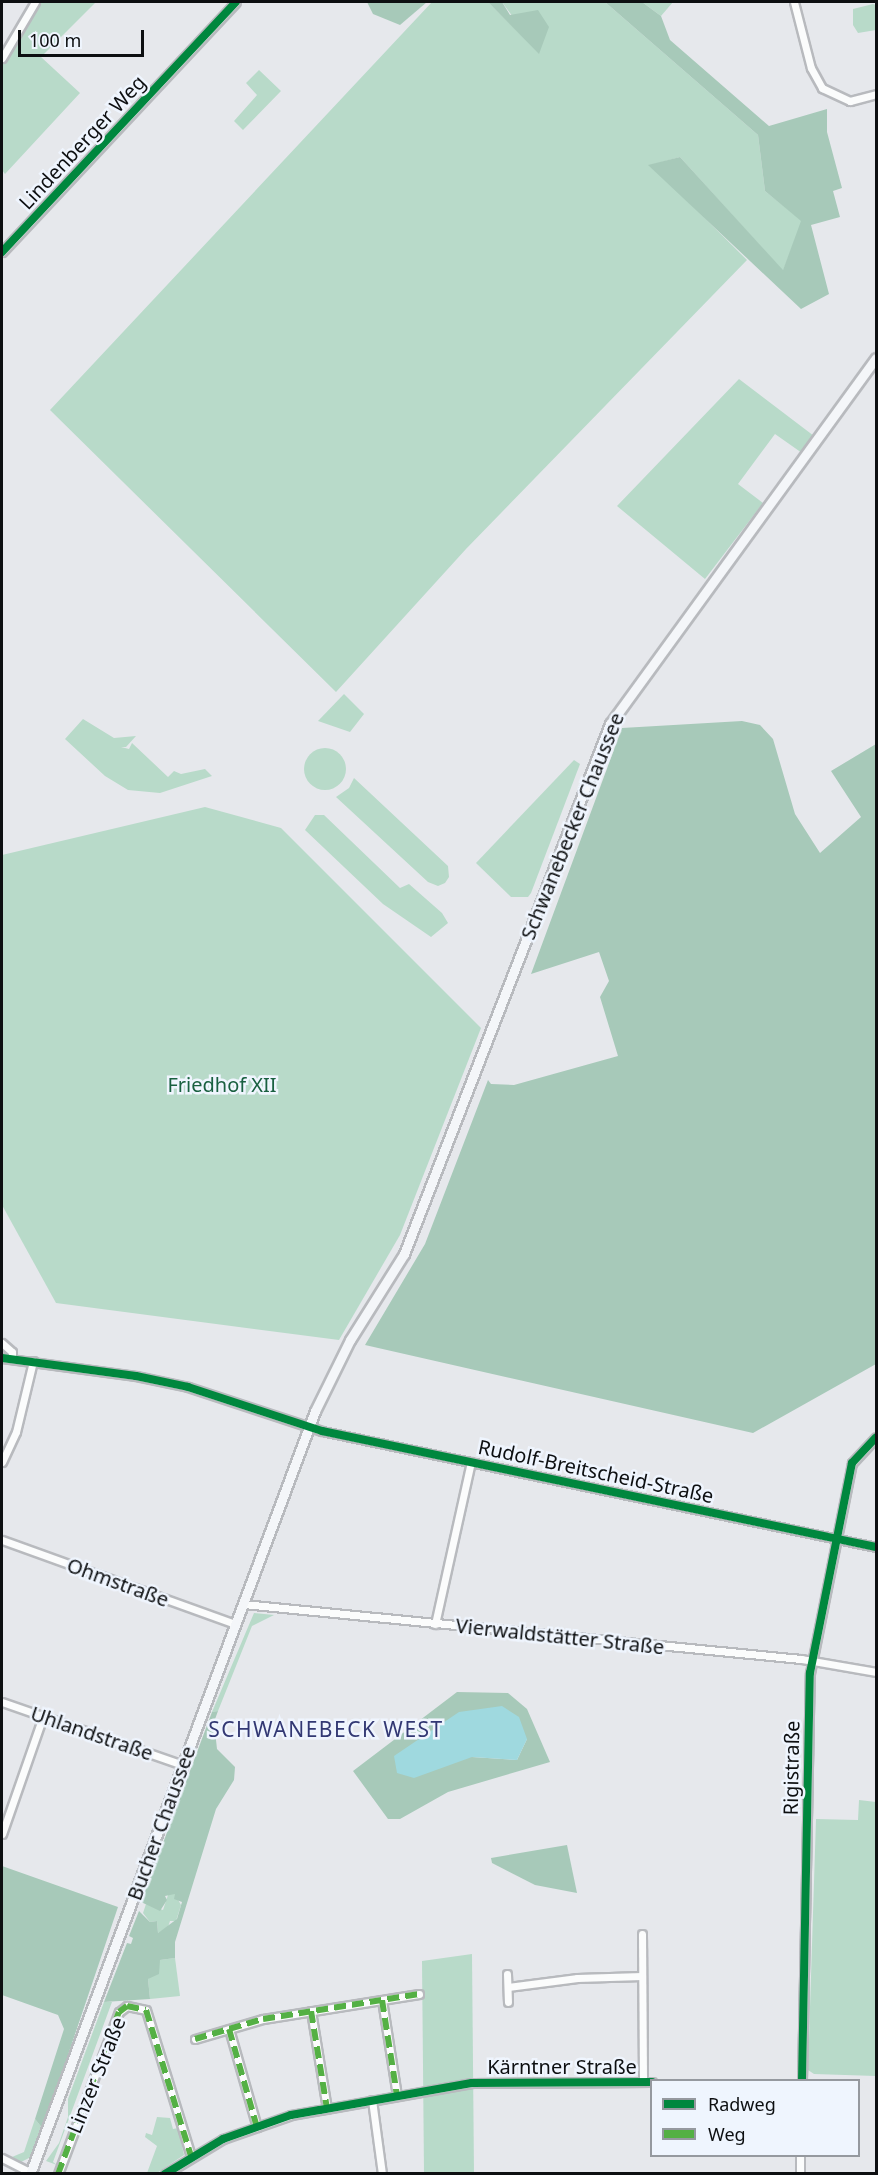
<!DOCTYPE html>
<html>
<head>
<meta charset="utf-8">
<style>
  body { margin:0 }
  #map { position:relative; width:878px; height:2175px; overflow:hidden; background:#e6e8ec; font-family:"Noto Sans",sans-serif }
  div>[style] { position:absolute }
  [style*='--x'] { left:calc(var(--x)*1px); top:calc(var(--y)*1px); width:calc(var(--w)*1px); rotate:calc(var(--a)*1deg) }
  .green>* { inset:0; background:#b8dac9 }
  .round { border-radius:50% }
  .forest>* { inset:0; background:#a7c9b9 }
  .water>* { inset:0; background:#9fd9df }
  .roads { filter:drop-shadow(2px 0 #b8babe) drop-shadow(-2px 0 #b8babe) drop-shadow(0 2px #b8babe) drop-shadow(0 -2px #b8babe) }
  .street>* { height:7px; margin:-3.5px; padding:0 3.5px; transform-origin:3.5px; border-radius:3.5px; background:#fbfcfc }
  .secondary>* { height:9px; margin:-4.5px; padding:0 4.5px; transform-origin:4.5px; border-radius:4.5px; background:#f4f6f9 }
  .quiet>* { height:6px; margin-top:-3px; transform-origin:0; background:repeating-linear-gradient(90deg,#54b044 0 12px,transparent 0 18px) }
  .cycleway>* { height:8px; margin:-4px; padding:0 4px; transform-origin:4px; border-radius:4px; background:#00873e }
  span { translate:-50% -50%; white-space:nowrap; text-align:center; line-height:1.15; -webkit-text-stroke:5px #eff5fe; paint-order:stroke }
  .street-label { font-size:20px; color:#0d0f11 }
  .park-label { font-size:20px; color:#196040 }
  .neighbourhood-label { font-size:21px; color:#323873; letter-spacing:1.5px }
  .frame { position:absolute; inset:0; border:3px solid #0d0f11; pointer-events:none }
  .legend { position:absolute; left:650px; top:2079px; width:210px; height:78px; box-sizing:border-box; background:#eff5fe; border:2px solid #95999f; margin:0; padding:8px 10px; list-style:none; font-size:18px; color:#0d0f11 }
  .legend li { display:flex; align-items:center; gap:12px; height:30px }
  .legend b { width:30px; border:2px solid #95999f }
  .scale { position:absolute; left:18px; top:30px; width:126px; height:27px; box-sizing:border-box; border:3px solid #0d0f11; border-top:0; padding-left:8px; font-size:18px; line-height:21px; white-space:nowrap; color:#0d0f11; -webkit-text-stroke:4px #eff5fe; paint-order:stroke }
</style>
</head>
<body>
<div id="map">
  <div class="green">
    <div style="clip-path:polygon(37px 2px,96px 2px,41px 57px,80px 93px,5px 174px,2px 170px,2px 63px)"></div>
    <div style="clip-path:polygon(432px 2px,488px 2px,539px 53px,502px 2px,605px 2px,758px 135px,765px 191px,802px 221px,783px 271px,680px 157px,651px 165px,747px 260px,466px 549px,336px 692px,50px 410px)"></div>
    <div style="clip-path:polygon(642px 2px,673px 2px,661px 16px)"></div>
    <div style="clip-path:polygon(873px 4px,876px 5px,876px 30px,858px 33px,853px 25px,853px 9px)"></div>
    <div style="clip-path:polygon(259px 70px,281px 91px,243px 130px,234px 121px,257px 95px,246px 83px)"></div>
    <div style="clip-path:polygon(739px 379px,814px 436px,802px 453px,775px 434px,738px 484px,763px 503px,705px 579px,617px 506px)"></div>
    <div style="clip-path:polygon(344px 694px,364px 714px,350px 732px,318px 721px)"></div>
    <div style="clip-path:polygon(83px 719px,114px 738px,136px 736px,126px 747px,121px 747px,129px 749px,132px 743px,168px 777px,174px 771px,181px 774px,205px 769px,212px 776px,160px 793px,128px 790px,105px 776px,65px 739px)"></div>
    <div class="round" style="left:304px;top:748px;width:42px;height:42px"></div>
    <div style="clip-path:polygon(574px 760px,580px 764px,531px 893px,528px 897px,511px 897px,476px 863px)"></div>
    <div style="clip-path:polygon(354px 778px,448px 866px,449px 877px,445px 883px,438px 886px,428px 882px,336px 797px,349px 788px)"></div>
    <div style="clip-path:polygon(205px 807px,281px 828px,481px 1028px,400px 1235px,339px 1340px,56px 1303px,2px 1205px,2px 855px)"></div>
    <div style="clip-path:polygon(315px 815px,324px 815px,400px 888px,409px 884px,442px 913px,448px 923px,431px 937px,383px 904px,305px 830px)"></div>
    <div style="clip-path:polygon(254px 1613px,274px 1615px,252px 1626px,218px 1711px,212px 1712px)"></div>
    <div style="clip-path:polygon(859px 1800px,876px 1802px,876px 2076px,814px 2074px,808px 2070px,816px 1819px,858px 1820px)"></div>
    <div style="clip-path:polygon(169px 1892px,175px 1894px,181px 1905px,176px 1921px,170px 1921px,168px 1927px,158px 1933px,157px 1921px,150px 1922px,143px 1913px,146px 1904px,163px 1910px)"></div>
    <div style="clip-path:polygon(472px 1954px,474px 2173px,424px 2173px,422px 1961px)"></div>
    <div style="clip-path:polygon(175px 1958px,180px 1996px,150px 1999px,148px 1979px,160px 1960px)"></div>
    <div style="clip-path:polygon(104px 2002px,112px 2002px,53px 2162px,57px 2165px,46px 2161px,59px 2143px,68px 2117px,68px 2099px)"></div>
    <div style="clip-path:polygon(157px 2117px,170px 2118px,173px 2129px,178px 2128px,184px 2155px,157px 2173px,147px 2173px,157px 2146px,145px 2137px,146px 2133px,152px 2135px)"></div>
    <div style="clip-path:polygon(35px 2119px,43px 2129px,33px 2156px,21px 2162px,12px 2157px,24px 2152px)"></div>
  </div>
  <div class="forest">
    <div style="clip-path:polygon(367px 2px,427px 2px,400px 25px,373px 14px)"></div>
    <div style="clip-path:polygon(488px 2px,502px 2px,510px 15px,538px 10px,549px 27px,539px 54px)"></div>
    <div style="clip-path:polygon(605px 2px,642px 2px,661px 16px,670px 40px,769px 126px,827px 109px,827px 132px,842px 188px,833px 191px,840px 217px,811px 225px,829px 294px,801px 309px,648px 165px,680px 157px,783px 270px,801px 221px,765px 191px,758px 135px)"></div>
    <div style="clip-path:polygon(742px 721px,760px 725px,773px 739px,795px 814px,820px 853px,861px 817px,831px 771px,876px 744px,876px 1364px,753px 1433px,365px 1345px,425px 1244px,488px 1080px,491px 1084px,514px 1085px,618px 1056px,600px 997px,609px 981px,599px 952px,531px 974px,622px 728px)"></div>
    <div style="clip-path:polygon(evenodd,457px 1692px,508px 1693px,527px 1709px,550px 1762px,448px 1792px,400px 1819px,388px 1819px,353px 1771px,457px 1692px,527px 1739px,517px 1760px,472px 1757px,527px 1739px)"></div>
    <div style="clip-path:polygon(218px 1711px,214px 1722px,217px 1749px,235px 1767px,234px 1780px,216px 1809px,175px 1942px,175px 1958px,160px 1960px,159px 1974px,148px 1979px,150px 1999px,104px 2002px,127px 1943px,131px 1944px,133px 1938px,129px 1936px,139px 1911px,150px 1922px,157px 1921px,158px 1933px,177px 1919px,182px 1902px,174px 1899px,175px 1894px,165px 1896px,167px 1900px,160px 1911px,141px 1902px,212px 1712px)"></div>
    <div style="clip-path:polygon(567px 1845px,577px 1893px,535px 1885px,492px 1863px,491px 1858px)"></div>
    <div style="clip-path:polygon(2px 1866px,118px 1907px,43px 2129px,35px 2119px,64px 2029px,58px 2015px,2px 1995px)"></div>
  </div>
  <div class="water">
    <div style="clip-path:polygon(502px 1706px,519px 1717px,527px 1739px,517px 1760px,472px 1757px,414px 1778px,397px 1773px,394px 1756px,459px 1712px)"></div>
  </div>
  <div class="roads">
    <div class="street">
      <div style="--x:794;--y:2;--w:68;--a:75.6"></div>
      <div style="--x:811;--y:68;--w:23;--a:61"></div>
      <div style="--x:822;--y:88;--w:31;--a:25"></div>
      <div style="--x:850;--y:101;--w:27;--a:-15"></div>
      <div style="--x:2;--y:58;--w:65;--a:-59.5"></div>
      <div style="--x:2;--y:252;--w:342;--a:-46.9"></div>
      <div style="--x:2;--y:1343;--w:13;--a:42"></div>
      <div style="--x:12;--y:1352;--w:7;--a:90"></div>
      <div style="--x:2;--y:1358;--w:135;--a:7.7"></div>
      <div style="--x:136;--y:1376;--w:53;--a:11.9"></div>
      <div style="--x:188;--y:1387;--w:141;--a:18.2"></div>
      <div style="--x:322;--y:1431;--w:566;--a:11.83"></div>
      <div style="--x:2;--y:1462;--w:33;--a:-65"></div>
      <div style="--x:16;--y:1432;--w:73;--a:-76.5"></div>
      <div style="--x:2;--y:1540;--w:248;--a:19.8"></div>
      <div style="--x:243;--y:1604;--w:561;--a:5.63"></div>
      <div style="--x:801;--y:1659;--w:76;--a:9.8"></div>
      <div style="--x:435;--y:1624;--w:166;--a:-77.5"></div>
      <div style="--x:2;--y:1702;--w:192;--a:19.2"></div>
      <div style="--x:2;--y:1834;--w:125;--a:-70.8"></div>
      <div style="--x:642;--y:1934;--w:148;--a:89.6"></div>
      <div style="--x:507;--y:1974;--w:28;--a:88"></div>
      <div style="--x:508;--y:1987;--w:70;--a:-7.4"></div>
      <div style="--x:577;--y:1978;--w:65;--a:-1.8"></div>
      <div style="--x:382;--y:2000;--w:97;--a:81.1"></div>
      <div style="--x:311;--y:2011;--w:99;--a:80.7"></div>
      <div style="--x:229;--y:2029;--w:102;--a:74.1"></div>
      <div style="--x:195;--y:2039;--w:71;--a:-16.4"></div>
      <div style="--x:263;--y:2019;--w:158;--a:-9.1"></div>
      <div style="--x:802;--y:2080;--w:407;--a:-88.9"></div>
      <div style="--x:810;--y:1673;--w:214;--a:-78.7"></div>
      <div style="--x:852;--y:1463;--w:35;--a:-47"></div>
      <div style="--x:372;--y:2100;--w:75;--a:82.3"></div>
      <div style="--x:2;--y:2158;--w:35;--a:27"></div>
      <div style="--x:58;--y:2174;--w:173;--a:-69.4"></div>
      <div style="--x:119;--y:2012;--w:10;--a:-37"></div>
      <div style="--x:127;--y:2006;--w:19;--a:12"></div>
      <div style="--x:146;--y:2010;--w:153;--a:72.9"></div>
      <div style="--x:165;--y:2174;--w:68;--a:-31.1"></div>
      <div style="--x:223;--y:2139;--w:72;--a:-19.4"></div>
      <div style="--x:291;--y:2115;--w:29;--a:-10"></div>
      <div style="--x:320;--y:2110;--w:154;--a:-10.1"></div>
      <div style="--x:472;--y:2083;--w:180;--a:-0.3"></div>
      <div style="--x:800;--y:2174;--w:18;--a:-90"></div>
    </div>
    <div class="secondary">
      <div style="--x:30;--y:2174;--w:814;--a:-69.52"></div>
      <div style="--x:315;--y:1411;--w:79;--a:-63.8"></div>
      <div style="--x:350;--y:1340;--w:102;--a:-57.9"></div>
      <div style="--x:404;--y:1254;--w:569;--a:-68.76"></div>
      <div style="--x:610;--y:724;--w:452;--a:-54"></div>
    </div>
  </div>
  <div class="quiet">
    <div style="--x:382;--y:2000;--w:97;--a:81.1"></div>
    <div style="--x:311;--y:2011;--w:99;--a:80.7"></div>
    <div style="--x:229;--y:2029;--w:102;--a:74.1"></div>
    <div style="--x:195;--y:2039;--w:71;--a:-16.4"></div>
    <div style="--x:263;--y:2019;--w:158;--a:-9.1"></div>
    <div style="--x:58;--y:2174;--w:173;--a:-69.4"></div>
    <div style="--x:119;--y:2012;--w:10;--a:-37"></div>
    <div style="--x:127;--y:2006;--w:19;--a:12"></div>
    <div style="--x:146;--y:2010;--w:153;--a:72.9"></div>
  </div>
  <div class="cycleway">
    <div style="--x:2;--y:252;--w:342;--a:-46.9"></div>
    <div style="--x:2;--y:1358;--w:135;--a:7.7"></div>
    <div style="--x:136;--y:1376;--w:53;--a:11.9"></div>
    <div style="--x:188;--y:1387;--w:141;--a:18.2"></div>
    <div style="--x:322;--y:1431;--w:566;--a:11.83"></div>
    <div style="--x:802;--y:2080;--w:407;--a:-88.9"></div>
    <div style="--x:810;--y:1673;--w:214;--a:-78.7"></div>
    <div style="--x:852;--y:1463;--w:35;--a:-47"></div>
    <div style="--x:165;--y:2174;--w:68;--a:-31.1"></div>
    <div style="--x:223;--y:2139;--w:72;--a:-19.4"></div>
    <div style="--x:291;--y:2115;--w:29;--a:-10"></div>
    <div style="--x:320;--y:2110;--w:154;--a:-10.1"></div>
    <div style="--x:472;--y:2083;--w:180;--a:-0.3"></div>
  </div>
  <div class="street-label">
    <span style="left:82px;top:142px;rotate:-47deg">Lindenberger Weg</span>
    <span style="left:572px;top:826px;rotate:-68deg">Schwanebecker Chaussee</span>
    <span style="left:596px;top:1471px;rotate:12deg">Rudolf-Breitscheid-Straße</span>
    <span style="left:118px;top:1582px;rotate:20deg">Ohmstraße</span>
    <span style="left:560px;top:1636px;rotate:6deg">Vierwaldstätter Straße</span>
    <span style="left:92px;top:1733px;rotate:19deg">Uhlandstraße</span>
    <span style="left:791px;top:1768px;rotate:-89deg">Rigistraße</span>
    <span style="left:161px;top:1823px;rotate:-70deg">Bucher Chaussee</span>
    <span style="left:562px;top:2066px">Kärntner Straße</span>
    <span style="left:96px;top:2075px;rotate:-68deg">Linzer Straße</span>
  </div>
  <div class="park-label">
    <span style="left:222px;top:1084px">Friedhof XII</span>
  </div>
  <div class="neighbourhood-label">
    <span style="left:326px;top:1729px">SCHWANEBECK WEST</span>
  </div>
  <div class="frame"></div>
  <ul class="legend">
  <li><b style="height:8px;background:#00873e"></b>Radweg</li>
  <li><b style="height:8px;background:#54b044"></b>Weg</li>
  </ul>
  <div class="scale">100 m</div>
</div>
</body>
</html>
